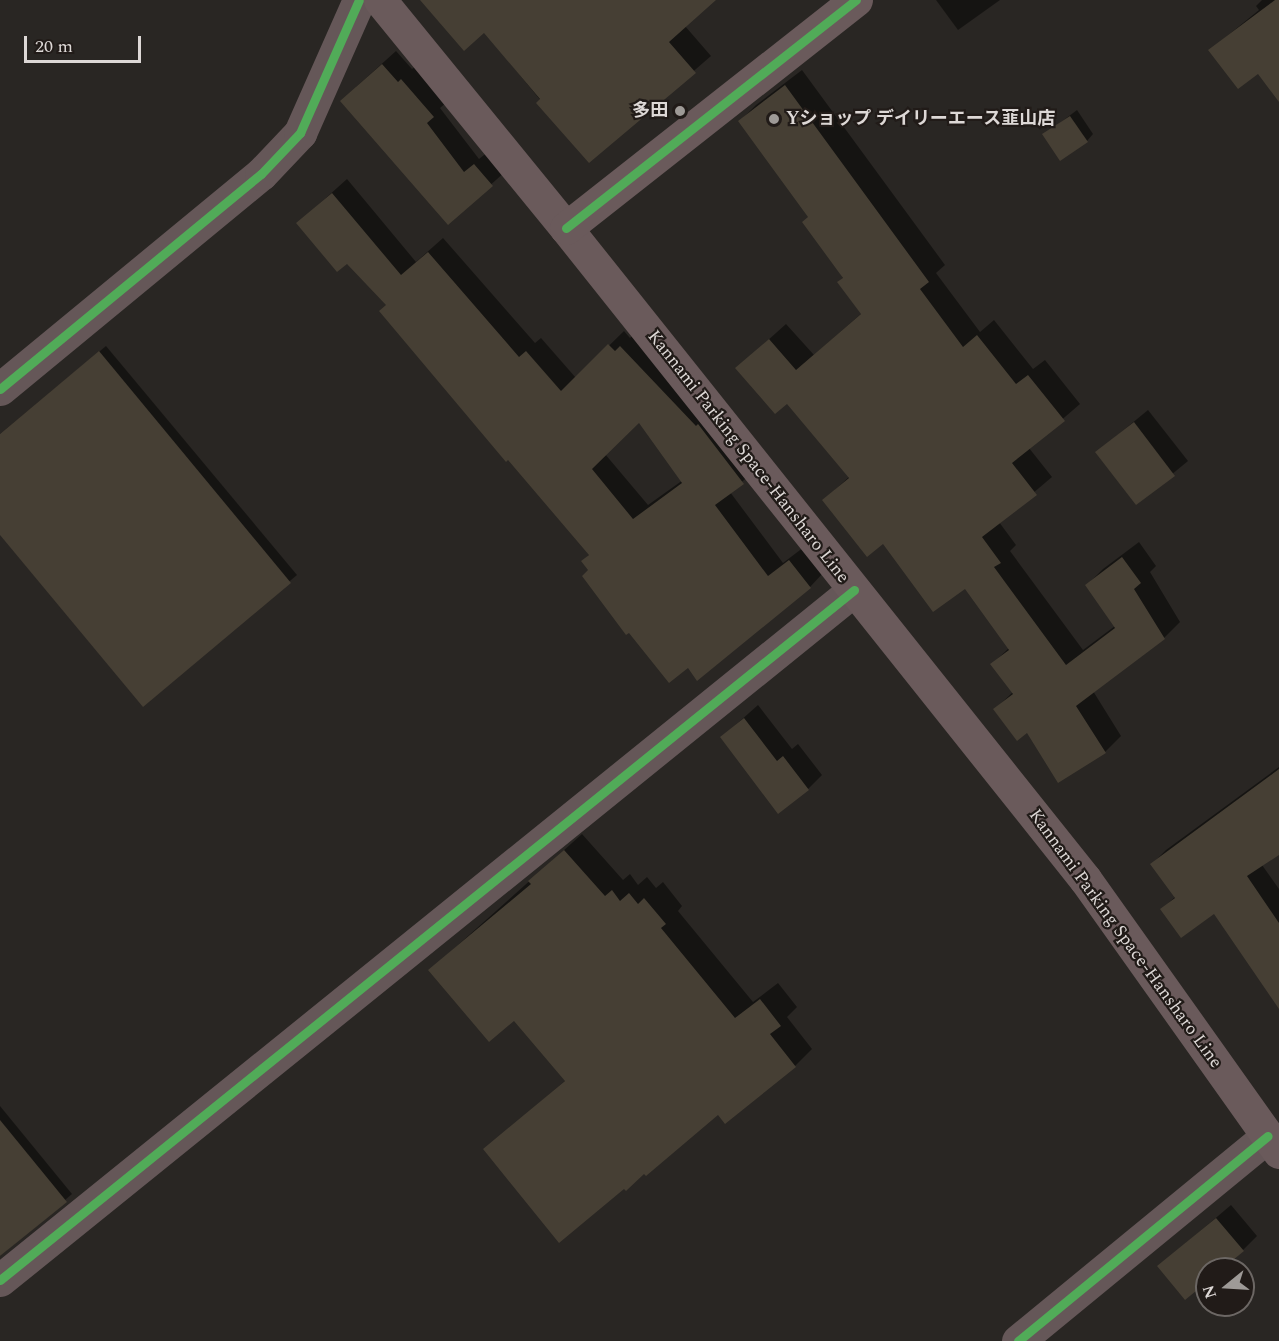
<!DOCTYPE html>
<html>
<head>
<meta charset="utf-8">
<style>
  body { margin:0 }
  #map { position:relative; width:1279px; height:1341px; overflow:hidden; background:#292623; font-family:Spectral,"Noto Sans JP",serif }
  div>[style] { position:absolute }
  [style*='--x'] { left:calc(var(--x)*1px); top:calc(var(--y)*1px); width:calc(var(--w)*1px); rotate:calc(var(--a)*1deg) }
  .shadow>* { inset:0; background:#0007 }
  .building>* { inset:0; background:#463f34 }
  .street>* { height:33px; margin:-16.5px; padding:0 16.5px; transform-origin:16.5px; border-radius:16.5px; background:#655758 }
  .secondary>* { height:33px; margin:-16.5px; padding:0 16.5px; transform-origin:16.5px; border-radius:16.5px; background:#6a5a5b }
  .cycleway>* { height:9px; margin:-4.5px; padding:0 4.5px; transform-origin:4.5px; border-radius:4.5px; background:#51ab58 }
  .dots>* { width:16px; height:16px; translate:-50% -50%; box-sizing:border-box; border:3px solid #211b18; border-radius:50% }
  span { translate:-50% -50%; white-space:nowrap; text-align:center; line-height:1.15; -webkit-text-stroke:4.5px #211b18; paint-order:stroke }
  .poi-label { font-size:18px; color:#ddd8d6; font-weight:700 }
  .right { translate:-100% -50%; text-align:right }
  .left { translate:0 -50%; text-align:left }
  .street-label { font-size:18px; color:#ddd8d6 }
  .north { position:absolute; left:1195px; top:1257px; width:60px; height:60px; box-sizing:border-box; background:#211b18; border:2px solid #6c6764; border-radius:50%; rotate:252deg; font-size:16px; font-weight:700; line-height:24px; text-align:center; color:#ddd8d6 }
  .north::after { content:''; display:block; margin:auto; width:21px; height:27px; background:#9e9a97; clip-path:polygon(50% 0,100% 100%,50% 72%,0 100%) }
  .scale { position:absolute; left:24px; top:36px; width:117px; height:27px; box-sizing:border-box; border:3px solid #ddd8d6; border-top:0; padding-left:8px; font-size:18px; line-height:21px; white-space:nowrap; color:#ddd8d6; -webkit-text-stroke:4px #211b18; paint-order:stroke }
</style>
</head>
<body>
<div id="map">
  <div class="shadow">
    <div style="clip-path:polygon(422px 0,646px 0,672px 11px,711px 56px,590px 161px,484px 31px)"></div>
    <div style="clip-path:polygon(936px 0,1000px 0,958px 30px)"></div>
    <div style="clip-path:polygon(1262px 0,1279px 0,1279px 78px,1259px 72px,1210px 50px,1259px 10px,1256px 6px)"></div>
    <div style="clip-path:polygon(396px 51px,412px 69px,416px 66px,447px 102px,440px 108px,479px 159px,489px 151px,506px 171px,448px 223px,356px 87px)"></div>
    <div style="clip-path:polygon(802px 70px,945px 265px,936px 273px,980px 332px,994px 320px,1033px 369px,1045px 360px,1080px 404px,1029px 448px,1052px 477px,999px 522px,1016px 545px,1010px 551px,1083px 650px,1115px 626px,1087px 585px,1103px 569px,1139px 542px,1156px 566px,1150px 572px,1180px 622px,1164px 638px,1093px 691px,1121px 736px,1105px 752px,1027px 731px,995px 709px,1013px 692px,992px 664px,1009px 648px,965px 587px,883px 542px,824px 500px,850px 476px,788px 402px,737px 368px,786px 324px,814px 355px,862px 313px,809px 216px,740px 121px,756px 105px)"></div>
    <div style="clip-path:polygon(1077px 110px,1093px 134px,1087px 141px,1044px 135px)"></div>
    <div style="clip-path:polygon(evenodd,347px 179px,416px 262px,443px 238px,535px 343px,541px 338px,576px 378px,624px 331px,630px 338px,635px 333px,758px 468px,730px 492px,783px 563px,804px 547px,824px 572px,810px 587px,590px 570px,583px 561px,590px 554px,388px 305px,347px 262px,298px 223px,347px 179px,639px 421px,683px 480px,648px 505px,605px 454px,639px 421px)"></div>
    <div style="clip-path:polygon(106px 346px,297px 575px,143px 705px,0 533px,0 434px)"></div>
    <div style="clip-path:polygon(1148px 410px,1188px 461px,1137px 503px,1097px 452px)"></div>
    <div style="clip-path:polygon(758px 705px,792px 749px,798px 744px,822px 775px,808px 789px,722px 737px)"></div>
    <div style="clip-path:polygon(1279px 767px,1279px 853px,1262px 865px,1279px 889px,1279px 999px,1214px 912px,1162px 909px,1176px 896px,1152px 864px,1166px 850px)"></div>
    <div style="clip-path:polygon(582px 834px,623px 880px,630px 874px,638px 885px,647px 877px,656px 888px,663px 882px,682px 906px,678px 911px,753px 1002px,778px 983px,797px 1007px,787px 1017px,812px 1049px,795px 1066px,718px 1112px,485px 1149px,566px 1080px,514px 1019px,430px 970px)"></div>
    <div style="clip-path:polygon(0 1106px,72px 1194px,0 1256px)"></div>
    <div style="clip-path:polygon(1231px 1205px,1257px 1236px,1243px 1250px,1220px 1269px,1207px 1269px,1207px 1280px,1159px 1266px)"></div>
  </div>
  <div class="building">
    <div style="clip-path:polygon(420px 0,716px 0,669px 42px,696px 73px,589px 163px,536px 103px,540px 99px,484px 33px,464px 51px)"></div>
    <div style="clip-path:polygon(1275px 0,1279px 0,1279px 102px,1258px 74px,1238px 89px,1208px 50px)"></div>
    <div style="clip-path:polygon(382px 64px,398px 82px,401px 79px,434px 117px,427px 123px,464px 172px,474px 164px,493px 186px,448px 225px,340px 101px)"></div>
    <div style="clip-path:polygon(785px 85px,929px 282px,920px 289px,963px 347px,977px 335px,1016px 384px,1028px 375px,1065px 421px,1012px 463px,1037px 495px,982px 537px,1001px 563px,994px 567px,1066px 665px,1115px 628px,1085px 585px,1122px 557px,1141px 583px,1134px 589px,1165px 639px,1076px 706px,1106px 753px,1058px 783px,1027px 733px,1017px 741px,993px 709px,1013px 694px,990px 664px,1009px 650px,965px 589px,933px 612px,883px 544px,867px 557px,822px 500px,849px 478px,787px 404px,775px 414px,735px 368px,769px 339px,796px 370px,861px 314px,837px 282px,843px 278px,802px 222px,808px 217px,738px 121px)"></div>
    <div style="clip-path:polygon(1070px 116px,1088px 142px,1060px 161px,1042px 134px)"></div>
    <div style="clip-path:polygon(evenodd,332px 193px,401px 275px,428px 252px,519px 357px,526px 351px,561px 391px,608px 344px,615px 351px,620px 346px,696px 426px,698px 424px,744px 484px,715px 505px,768px 576px,789px 560px,811px 588px,697px 681px,688px 668px,669px 683px,629px 633px,626px 635px,582px 576px,588px 570px,581px 561px,589px 555px,508px 460px,506px 462px,379px 311px,386px 305px,347px 264px,337px 272px,296px 223px,332px 193px,639px 423px,682px 483px,633px 519px,592px 469px,639px 423px)"></div>
    <div style="clip-path:polygon(99px 351px,291px 583px,143px 707px,0 535px,0 434px)"></div>
    <div style="clip-path:polygon(1134px 422px,1175px 476px,1136px 505px,1095px 452px)"></div>
    <div style="clip-path:polygon(744px 718px,777px 761px,783px 756px,809px 790px,778px 814px,720px 737px)"></div>
    <div style="clip-path:polygon(1279px 769px,1279px 855px,1247px 876px,1279px 923px,1279px 1009px,1214px 914px,1181px 938px,1160px 909px,1175px 898px,1150px 864px)"></div>
    <div style="clip-path:polygon(564px 850px,605px 896px,612px 890px,620px 901px,629px 893px,638px 904px,644px 898px,666px 924px,661px 928px,735px 1018px,760px 999px,781px 1026px,770px 1034px,796px 1067px,725px 1124px,718px 1115px,646px 1176px,644px 1174px,626px 1191px,624px 1189px,559px 1243px,483px 1149px,565px 1081px,514px 1021px,489px 1042px,428px 970px,531px 884px,528px 881px)"></div>
    <div style="clip-path:polygon(0 1120px,67px 1202px,0 1256px)"></div>
    <div style="clip-path:polygon(1216px 1218px,1244px 1251px,1222px 1269px,1207px 1269px,1207px 1282px,1185px 1300px,1157px 1266px)"></div>
  </div>
  <div class="street">
    <div style="--x:0;--y:389;--w:338;--a:-39.5"></div>
    <div style="--x:261;--y:174;--w:57;--a:-46.4"></div>
    <div style="--x:300;--y:133;--w:145;--a:-66.1"></div>
    <div style="--x:0;--y:1280;--w:1098;--a:-38.94"></div>
    <div style="--x:1018;--y:1341;--w:323;--a:-39.4"></div>
  </div>
  <div class="secondary">
    <div style="--x:380;--y:0;--w:294;--a:50.8"></div>
    <div style="--x:566;--y:228;--w:833;--a:51.44"></div>
    <div style="--x:1085;--y:879;--w:335;--a:54.6"></div>
    <div style="--x:566;--y:228;--w:369;--a:-38.2"></div>
  </div>
  <div class="cycleway">
    <div style="--x:566;--y:228;--w:369;--a:-38.2"></div>
    <div style="--x:0;--y:389;--w:338;--a:-39.5"></div>
    <div style="--x:261;--y:174;--w:57;--a:-46.4"></div>
    <div style="--x:300;--y:133;--w:145;--a:-66.1"></div>
    <div style="--x:0;--y:1280;--w:1098;--a:-38.94"></div>
    <div style="--x:1018;--y:1341;--w:323;--a:-39.4"></div>
  </div>
  <div class="dots">
    <div style="left:680px;top:111px;background:#9e9a97"></div>
    <div style="left:774px;top:119px;background:#9e9a97"></div>
  </div>
  <div class="poi-label">
    <span class="right" style="left:668px;top:111px">多田</span>
    <span class="left" style="left:786px;top:119px">Yショップ デイリーエース韮山店</span>
  </div>
  <div class="street-label">
    <span style="left:748px;top:457px;rotate:52deg">Kannami Parking Space-Hansharo Line</span>
    <span style="left:1125px;top:939px;rotate:54deg">Kannami Parking Space-Hansharo Line</span>
  </div>
  <div class="north">N</div>
  <div class="scale">20 m</div>
</div>
</body>
</html>
